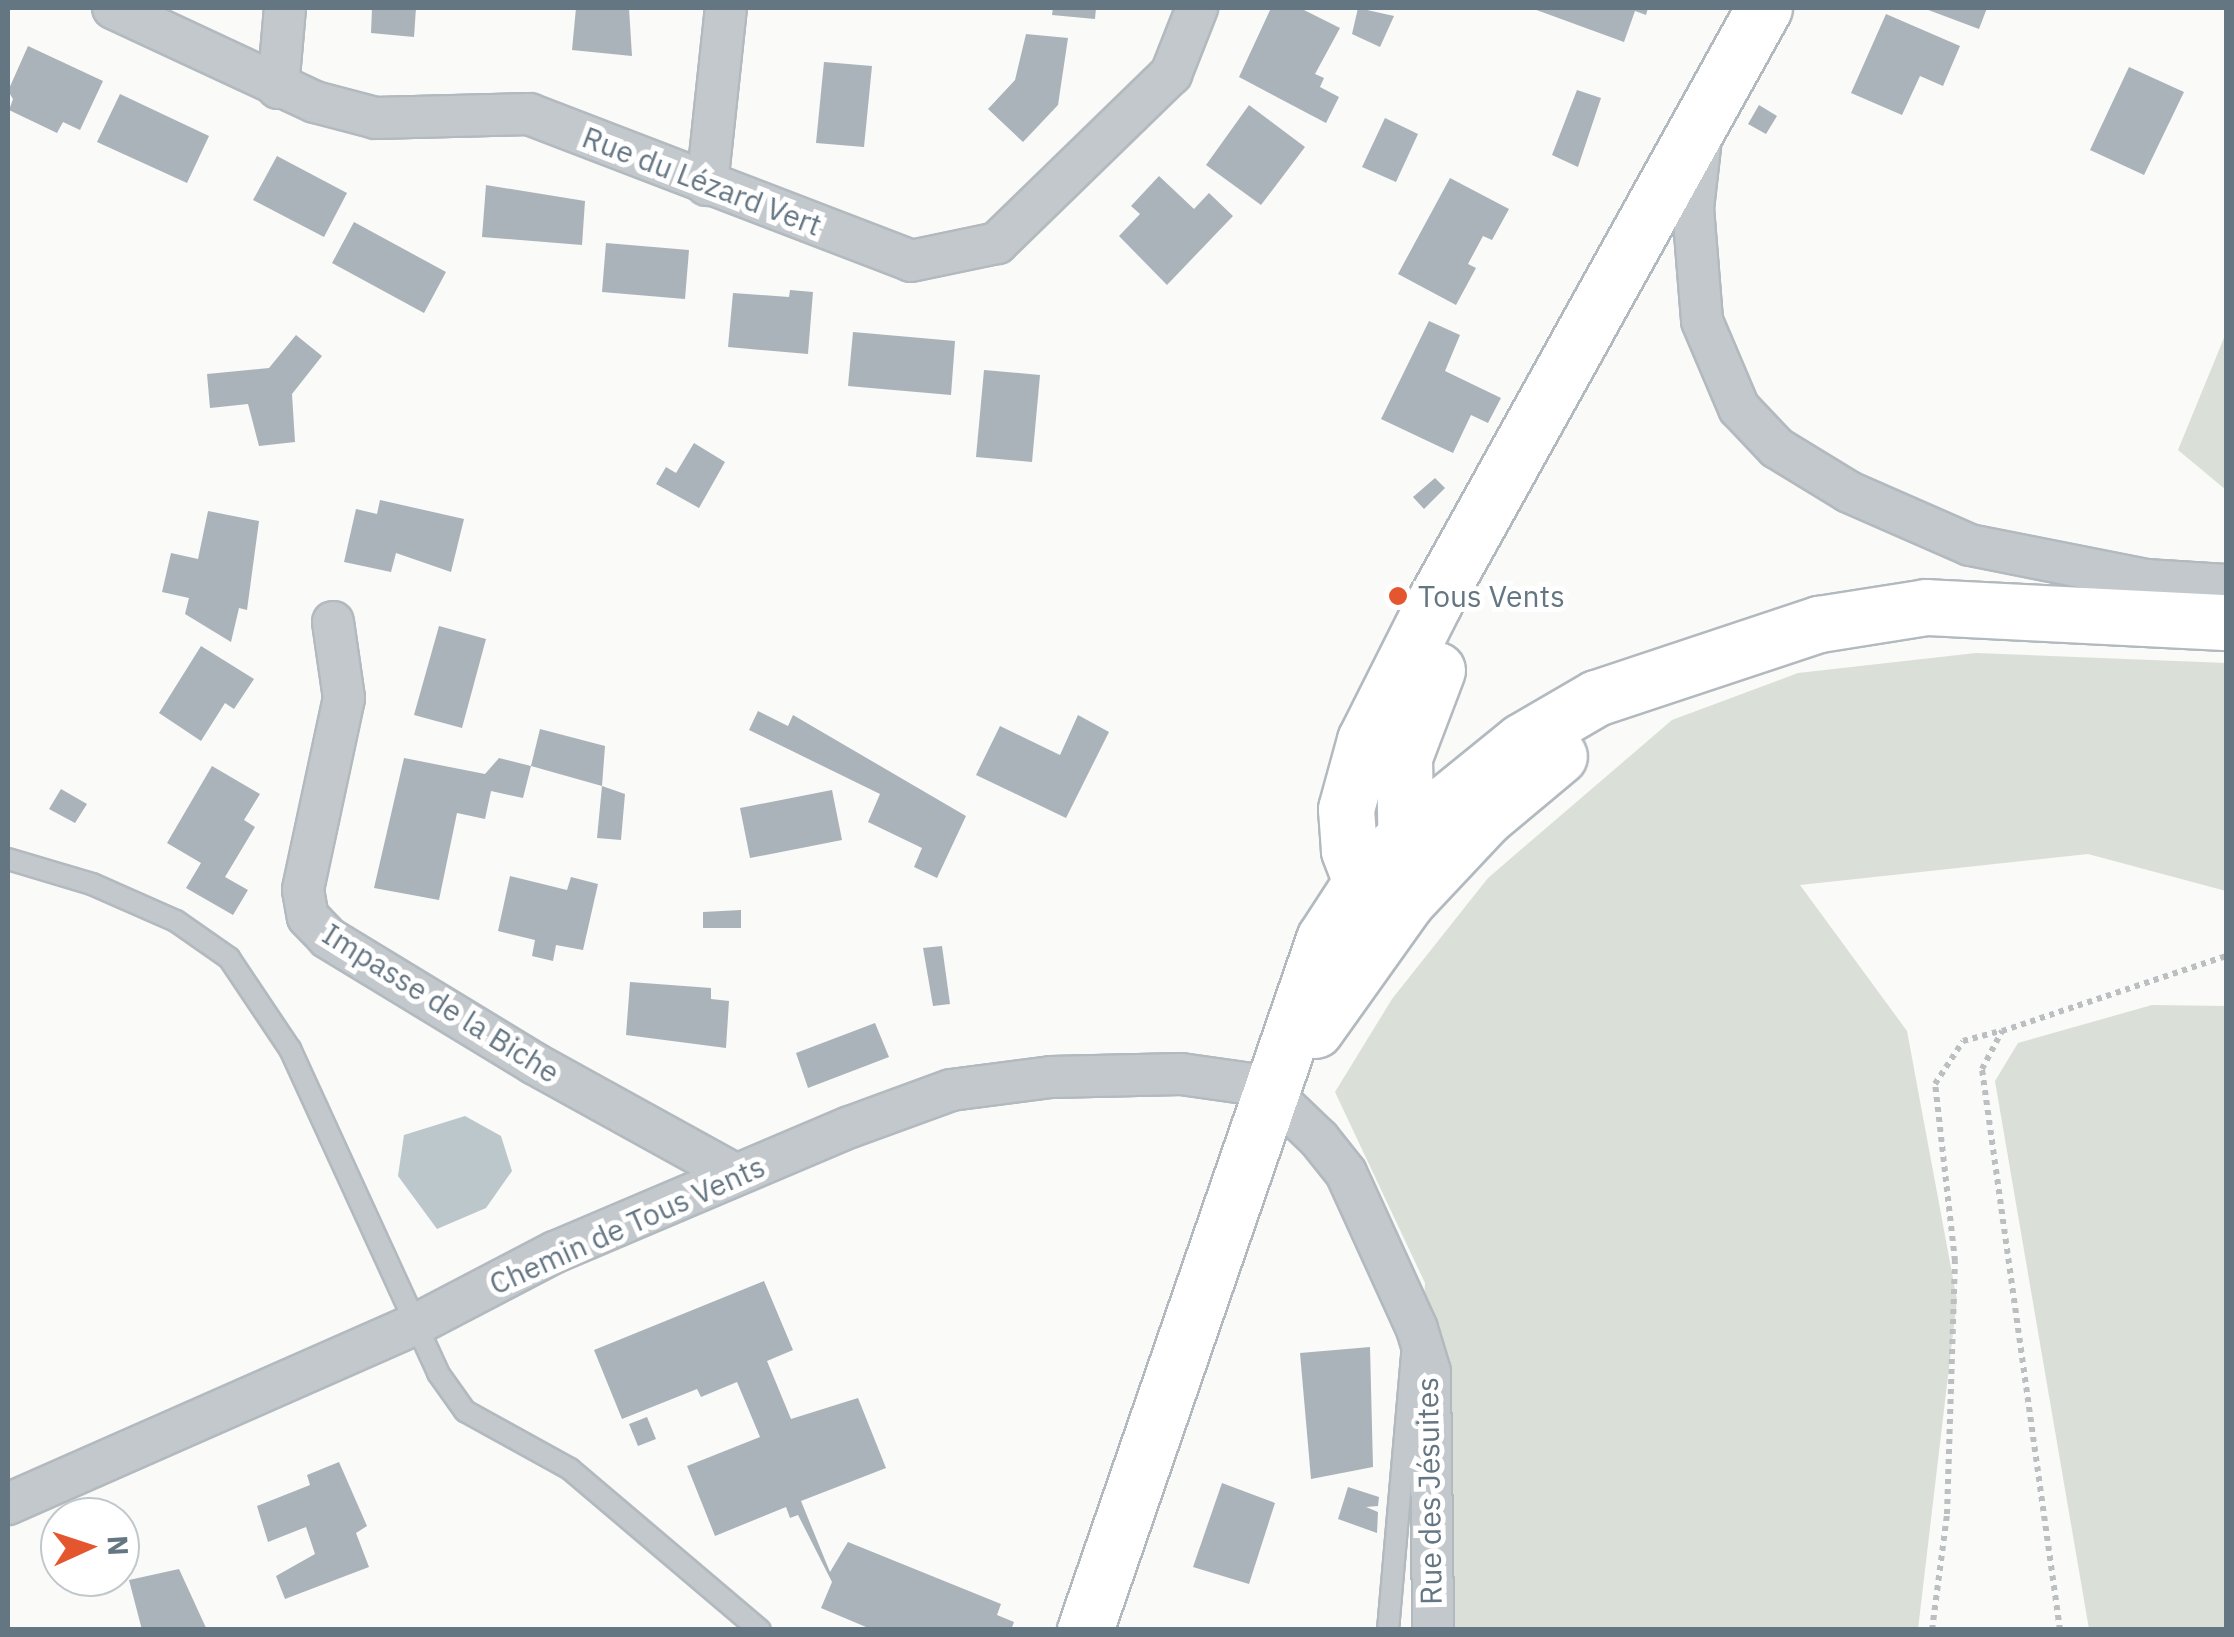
<!DOCTYPE html>
<html>
<head>
<meta charset="utf-8">
<style>
  body { margin:0 }
  #map { position:relative; width:2234px; height:1637px; overflow:hidden; background:#fafaf8; font-family:"IBM Plex Sans",sans-serif }
  div>[style] { position:absolute }
  [style*='--x'] { left:calc(var(--x)*1px); top:calc(var(--y)*1px); width:calc(var(--w)*1px); rotate:calc(var(--a)*1deg) }
  .green>* { inset:0; background:#dadfd7 }
  .water>* { inset:0; background:#bbc7cb }
  .building>* { inset:0; background:#aab3b9 }
  .path>* { height:6px; margin-top:-3px; transform-origin:0; background:repeating-linear-gradient(90deg,#bbbfc2 0 5px,transparent 0 10px) }
  .roads { filter:drop-shadow(2px 0 #b3babf) drop-shadow(-2px 0 #b3babf) drop-shadow(0 2px #b3babf) drop-shadow(0 -2px #b3babf) }
  .lane>* { height:20px; margin:-10px; padding:0 10px; transform-origin:10px; border-radius:10px; background:#c3c8cc }
  .street>* { height:40px; margin:-20px; padding:0 20px; transform-origin:20px; border-radius:20px; background:#c3c8cc }
  .secondary>* { height:55px; margin:-27.5px; padding:0 27.5px; transform-origin:27.5px; border-radius:27.5px; background:#fff }
  .dots>* { width:28px; height:28px; translate:-50% -50%; box-sizing:border-box; border:5px solid #fff; border-radius:50% }
  span { translate:-50% -50%; white-space:nowrap; text-align:center; line-height:1.15; -webkit-text-stroke:10px #fff; paint-order:stroke }
  .street-label { font-size:30px; color:#657683 }
  .poi-label { font-size:30px; color:#657683 }
  .left { translate:0 -50%; text-align:left }
  .frame { position:absolute; inset:0; border:10px solid #657683; pointer-events:none }
  .north { position:absolute; left:40px; top:1497px; width:100px; height:100px; box-sizing:border-box; background:#fff; border:2px solid #c1c8cd; border-radius:50%; rotate:87deg; font-size:28px; font-weight:700; line-height:40px; text-align:center; color:#657683 }
  .north::after { content:''; display:block; margin:auto; width:35px; height:45px; background:#e4572e; clip-path:polygon(50% 0,100% 100%,50% 72%,0 100%) }
</style>
</head>
<body>
<div id="map">
  <div class="green">
    <div style="clip-path:polygon(2226px 333px,2226px 490px,2178px 450px)"></div>
    <div style="clip-path:polygon(1976px 653px,2226px 663px,2226px 891px,2088px 854px,1800px 885px,1907px 1031px,1957px 1300px,1918px 1629px,1412px 1629px,1425px 1283px,1335px 1092px,1392px 999px,1488px 878px,1672px 720px,1798px 673px)"></div>
    <div style="clip-path:polygon(2152px 1005px,2226px 1006px,2226px 1629px,2089px 1629px,1995px 1081px,2018px 1043px)"></div>
  </div>
  <div class="water">
    <div style="clip-path:polygon(465px 1116px,501px 1136px,512px 1171px,486px 1208px,437px 1229px,398px 1176px,404px 1135px)"></div>
  </div>
  <div class="building">
    <div style="clip-path:polygon(372px 8px,416px 8px,414px 37px,371px 33px)"></div>
    <div style="clip-path:polygon(576px 8px,629px 8px,632px 56px,572px 50px)"></div>
    <div style="clip-path:polygon(1053px 8px,1096px 8px,1095px 19px,1052px 15px)"></div>
    <div style="clip-path:polygon(1271px 8px,1300px 8px,1340px 28px,1315px 74px,1324px 78px,1320px 87px,1339px 97px,1326px 123px,1239px 77px)"></div>
    <div style="clip-path:polygon(1358px 8px,1394px 16px,1380px 47px,1352px 34px)"></div>
    <div style="clip-path:polygon(1531px 8px,1648px 8px,1646px 15px,1635px 11px,1624px 42px)"></div>
    <div style="clip-path:polygon(1923px 8px,1987px 8px,1979px 29px)"></div>
    <div style="clip-path:polygon(1886px 14px,1960px 46px,1943px 86px,1920px 76px,1902px 115px,1851px 93px)"></div>
    <div style="clip-path:polygon(1026px 34px,1068px 38px,1058px 105px,1023px 142px,988px 109px,1015px 80px)"></div>
    <div style="clip-path:polygon(28px 46px,103px 81px,80px 130px,63px 122px,57px 133px,9px 110px,13px 99px,8px 91px)"></div>
    <div style="clip-path:polygon(824px 62px,872px 66px,864px 147px,816px 143px)"></div>
    <div style="clip-path:polygon(2129px 67px,2184px 92px,2144px 175px,2090px 150px)"></div>
    <div style="clip-path:polygon(1577px 90px,1601px 98px,1578px 167px,1552px 155px)"></div>
    <div style="clip-path:polygon(120px 94px,209px 136px,187px 183px,97px 142px)"></div>
    <div style="clip-path:polygon(1249px 105px,1305px 147px,1261px 205px,1206px 165px)"></div>
    <div style="clip-path:polygon(1759px 105px,1777px 116px,1766px 134px,1748px 124px)"></div>
    <div style="clip-path:polygon(1385px 118px,1418px 134px,1396px 182px,1362px 167px)"></div>
    <div style="clip-path:polygon(277px 156px,347px 193px,324px 237px,253px 200px)"></div>
    <div style="clip-path:polygon(1159px 176px,1194px 209px,1209px 193px,1233px 216px,1167px 285px,1119px 236px,1140px 214px,1131px 206px)"></div>
    <div style="clip-path:polygon(1450px 178px,1509px 209px,1492px 240px,1483px 236px,1468px 264px,1476px 268px,1456px 305px,1398px 274px)"></div>
    <div style="clip-path:polygon(486px 185px,585px 201px,582px 245px,482px 237px)"></div>
    <div style="clip-path:polygon(354px 222px,446px 272px,424px 313px,332px 263px)"></div>
    <div style="clip-path:polygon(606px 243px,689px 250px,685px 299px,602px 292px)"></div>
    <div style="clip-path:polygon(790px 290px,813px 292px,808px 354px,728px 347px,733px 293px,789px 297px)"></div>
    <div style="clip-path:polygon(1429px 321px,1460px 335px,1445px 371px,1501px 398px,1488px 423px,1471px 415px,1453px 453px,1381px 419px)"></div>
    <div style="clip-path:polygon(853px 332px,955px 341px,951px 395px,848px 386px)"></div>
    <div style="clip-path:polygon(296px 335px,322px 356px,292px 394px,295px 442px,259px 446px,248px 404px,210px 408px,207px 374px,269px 368px)"></div>
    <div style="clip-path:polygon(984px 370px,1040px 375px,1032px 462px,976px 457px)"></div>
    <div style="clip-path:polygon(694px 443px,725px 462px,699px 508px,656px 484px,666px 467px,676px 473px)"></div>
    <div style="clip-path:polygon(1435px 478px,1445px 488px,1424px 509px,1413px 497px)"></div>
    <div style="clip-path:polygon(380px 500px,464px 519px,451px 572px,396px 553px,391px 572px,344px 562px,356px 509px,377px 514px)"></div>
    <div style="clip-path:polygon(208px 511px,259px 521px,247px 610px,239px 608px,231px 642px,185px 614px,189px 598px,162px 592px,171px 553px,198px 559px)"></div>
    <div style="clip-path:polygon(439px 626px,486px 639px,462px 728px,414px 715px)"></div>
    <div style="clip-path:polygon(201px 646px,254px 679px,234px 709px,225px 703px,201px 741px,159px 713px)"></div>
    <div style="clip-path:polygon(758px 711px,788px 726px,793px 715px,966px 816px,937px 878px,914px 867px,922px 848px,868px 822px,880px 794px,749px 730px)"></div>
    <div style="clip-path:polygon(1078px 715px,1109px 732px,1066px 818px,976px 775px,1000px 726px,1060px 755px)"></div>
    <div style="clip-path:polygon(540px 729px,605px 746px,602px 786px,531px 766px)"></div>
    <div style="clip-path:polygon(404px 758px,485px 774px,499px 758px,531px 766px,523px 798px,491px 791px,485px 819px,457px 813px,439px 900px,374px 888px)"></div>
    <div style="clip-path:polygon(212px 766px,260px 794px,244px 820px,255px 827px,225px 877px,248px 890px,233px 915px,186px 888px,201px 863px,167px 843px)"></div>
    <div style="clip-path:polygon(602px 786px,625px 794px,621px 840px,597px 838px)"></div>
    <div style="clip-path:polygon(61px 789px,87px 804px,75px 823px,49px 809px)"></div>
    <div style="clip-path:polygon(832px 790px,842px 840px,750px 858px,740px 808px)"></div>
    <div style="clip-path:polygon(510px 876px,567px 890px,571px 877px,598px 884px,583px 950px,556px 945px,553px 961px,532px 956px,535px 940px,498px 931px)"></div>
    <div style="clip-path:polygon(741px 910px,741px 928px,703px 928px,703px 912px)"></div>
    <div style="clip-path:polygon(942px 946px,950px 1004px,933px 1006px,923px 948px)"></div>
    <div style="clip-path:polygon(630px 982px,711px 988px,711px 999px,729px 1001px,726px 1048px,626px 1035px)"></div>
    <div style="clip-path:polygon(875px 1023px,889px 1057px,808px 1088px,796px 1053px)"></div>
    <div style="clip-path:polygon(764px 1281px,793px 1350px,767px 1361px,791px 1419px,858px 1398px,886px 1468px,801px 1501px,830px 1572px,848px 1542px,1001px 1604px,997px 1615px,1014px 1622px,1011px 1630px,873px 1630px,821px 1608px,832px 1582px,798px 1515px,790px 1518px,786px 1507px,715px 1536px,687px 1466px,760px 1437px,737px 1382px,701px 1397px,697px 1389px,622px 1419px,594px 1350px)"></div>
    <div style="clip-path:polygon(1370px 1347px,1373px 1467px,1311px 1479px,1300px 1353px)"></div>
    <div style="clip-path:polygon(647px 1417px,656px 1439px,638px 1446px,629px 1424px)"></div>
    <div style="clip-path:polygon(339px 1462px,367px 1526px,356px 1533px,369px 1567px,285px 1599px,276px 1576px,315px 1554px,306px 1527px,268px 1542px,257px 1506px,310px 1485px,307px 1475px)"></div>
    <div style="clip-path:polygon(1222px 1483px,1275px 1503px,1249px 1584px,1193px 1567px)"></div>
    <div style="clip-path:polygon(1348px 1487px,1379px 1497px,1378px 1506px,1366px 1507px,1378px 1512px,1377px 1533px,1338px 1519px)"></div>
    <div style="clip-path:polygon(179px 1569px,207px 1630px,142px 1630px,129px 1580px)"></div>
  </div>
  <div class="path">
    <div style="--x:1932;--y:1630;--w:117;--a:-82.6"></div>
    <div style="--x:1947;--y:1514;--w:253;--a:-88.2"></div>
    <div style="--x:1955;--y:1261;--w:178;--a:-96.4"></div>
    <div style="--x:1935;--y:1084;--w:51;--a:-56.9"></div>
    <div style="--x:1963;--y:1041;--w:39;--a:-15"></div>
    <div style="--x:2060;--y:1630;--w:566;--a:-97.92"></div>
    <div style="--x:1982;--y:1069;--w:43;--a:-62.2"></div>
    <div style="--x:2002;--y:1031;--w:236;--a:-18.5"></div>
  </div>
  <div class="roads">
    <div class="lane">
      <div style="--x:8;--y:859;--w:88;--a:16.6"></div>
      <div style="--x:92;--y:884;--w:92;--a:23.8"></div>
      <div style="--x:176;--y:921;--w:65;--a:34.9"></div>
      <div style="--x:229;--y:958;--w:110;--a:56.2"></div>
      <div style="--x:290;--y:1049;--w:356;--a:65.4"></div>
      <div style="--x:438;--y:1373;--w:47;--a:54.6"></div>
      <div style="--x:465;--y:1411;--w:120;--a:28.9"></div>
      <div style="--x:570;--y:1469;--w:249;--a:40.3"></div>
      <div style="--x:1388;--y:1630;--w:286;--a:-85"></div>
    </div>
    <div class="street">
      <div style="--x:113;--y:8;--w:223;--a:25"></div>
      <div style="--x:315;--y:102;--w:63;--a:14.7"></div>
      <div style="--x:376;--y:118;--w:153;--a:-1.5"></div>
      <div style="--x:529;--y:114;--w:409;--a:21"></div>
      <div style="--x:911;--y:261;--w:88;--a:-11.8"></div>
      <div style="--x:997;--y:243;--w:243;--a:-44.2"></div>
      <div style="--x:1171;--y:74;--w:71;--a:-68.5"></div>
      <div style="--x:278;--y:88;--w:80;--a:-85"></div>
      <div style="--x:1701;--y:138;--w:70;--a:96.5"></div>
      <div style="--x:1693;--y:208;--w:113;--a:85.4"></div>
      <div style="--x:1702;--y:321;--w:95;--a:67"></div>
      <div style="--x:1739;--y:408;--w:55;--a:46.5"></div>
      <div style="--x:1777;--y:448;--w:84;--a:31.4"></div>
      <div style="--x:1849;--y:492;--w:132;--a:23.7"></div>
      <div style="--x:1970;--y:545;--w:179;--a:11.2"></div>
      <div style="--x:2146;--y:580;--w:80;--a:3.6"></div>
      <div style="--x:707;--y:185;--w:178;--a:-83.9"></div>
      <div style="--x:333;--y:622;--w:77;--a:81.8"></div>
      <div style="--x:344;--y:698;--w:196;--a:102.1"></div>
      <div style="--x:303;--y:890;--w:27;--a:80"></div>
      <div style="--x:308;--y:917;--w:29;--a:46"></div>
      <div style="--x:328;--y:938;--w:242;--a:31.3"></div>
      <div style="--x:535;--y:1064;--w:227;--a:28.9"></div>
      <div style="--x:8;--y:1504;--w:447;--a:-23.8"></div>
      <div style="--x:417;--y:1324;--w:156;--a:-27.6"></div>
      <div style="--x:555;--y:1252;--w:320;--a:-23"></div>
      <div style="--x:850;--y:1127;--w:108;--a:-20.1"></div>
      <div style="--x:951;--y:1090;--w:101;--a:-7.4"></div>
      <div style="--x:1051;--y:1077;--w:130;--a:-1.3"></div>
      <div style="--x:1181;--y:1074;--w:71;--a:8.1"></div>
      <div style="--x:1251;--y:1084;--w:27;--a:28"></div>
      <div style="--x:1275;--y:1097;--w:61;--a:43.7"></div>
      <div style="--x:1319;--y:1139;--w:43;--a:51.5"></div>
      <div style="--x:1346;--y:1173;--w:171;--a:65.5"></div>
      <div style="--x:1417;--y:1329;--w:45;--a:73.2"></div>
      <div style="--x:1430;--y:1372;--w:258;--a:89.3"></div>
    </div>
    <div class="secondary">
      <div style="--x:1406;--y:862;--w:105;--a:-91.1"></div>
      <div style="--x:1404;--y:757;--w:93;--a:-69.2"></div>
      <div style="--x:1407;--y:901;--w:27;--a:-172"></div>
      <div style="--x:1380;--y:897;--w:24;--a:-142"></div>
      <div style="--x:1361;--y:882;--w:34;--a:-111"></div>
      <div style="--x:1349;--y:850;--w:41;--a:-94.2"></div>
      <div style="--x:1346;--y:809;--w:72;--a:-74.6"></div>
      <div style="--x:1365;--y:740;--w:156;--a:-63.3"></div>
      <div style="--x:1435;--y:601;--w:678;--a:-60.98"></div>
      <div style="--x:1315;--y:1030;--w:158;--a:-54.5"></div>
      <div style="--x:1407;--y:901;--w:115;--a:-46.8"></div>
      <div style="--x:1486;--y:817;--w:95;--a:-39.9"></div>
      <div style="--x:1085;--y:1630;--w:731;--a:-70.92"></div>
      <div style="--x:1324;--y:939;--w:68;--a:-57"></div>
      <div style="--x:1361;--y:882;--w:65;--a:-46.2"></div>
      <div style="--x:1406;--y:835;--w:149;--a:-39"></div>
      <div style="--x:1522;--y:741;--w:86;--a:-30.2"></div>
      <div style="--x:1596;--y:698;--w:235;--a:-18.4"></div>
      <div style="--x:1819;--y:624;--w:108;--a:-9"></div>
      <div style="--x:1926;--y:607;--w:300;--a:2.9"></div>
    </div>
  </div>
  <div class="dots">
    <div style="left:1398px;top:596px;background:#e4572e"></div>
  </div>
  <div class="street-label">
    <span style="left:702px;top:181px;rotate:21deg">Rue du Lézard Vert</span>
    <span style="left:441px;top:1003px;rotate:32deg">Impasse de la Biche</span>
    <span style="left:627px;top:1225px;rotate:-24deg">Chemin de Tous Vents</span>
    <span style="left:1429px;top:1491px;rotate:-91deg">Rue des Jésuites</span>
  </div>
  <div class="poi-label">
    <span class="left" style="left:1418px;top:596px">Tous Vents</span>
  </div>
  <div class="frame"></div>
  <div class="north">N</div>
</div>
</body>
</html>
